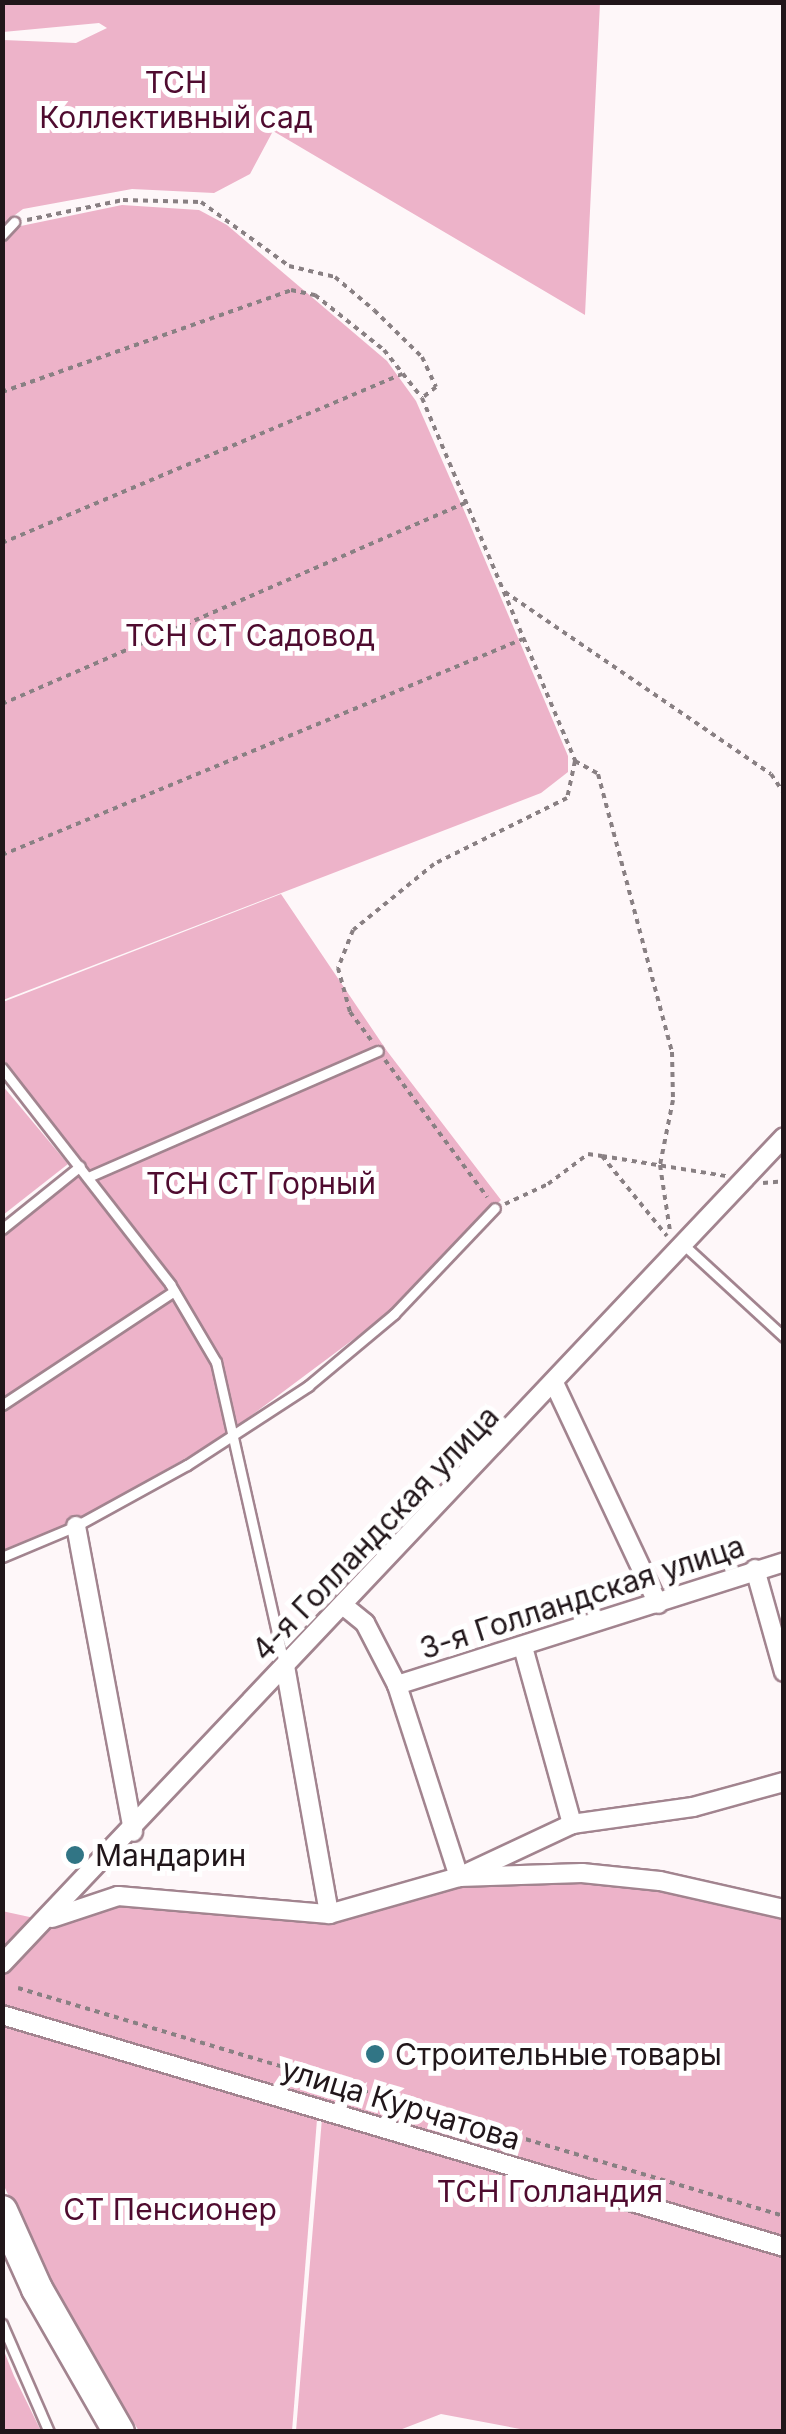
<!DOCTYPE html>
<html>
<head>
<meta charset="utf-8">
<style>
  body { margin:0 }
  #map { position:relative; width:786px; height:2434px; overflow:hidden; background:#fef7f9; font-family:Inter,sans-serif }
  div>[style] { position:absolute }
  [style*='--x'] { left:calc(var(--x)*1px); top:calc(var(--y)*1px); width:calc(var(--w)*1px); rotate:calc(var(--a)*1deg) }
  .green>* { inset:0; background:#edb3c9 }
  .path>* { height:4px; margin-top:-2px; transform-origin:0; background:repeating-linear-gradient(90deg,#898083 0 5px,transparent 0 10px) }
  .roads { filter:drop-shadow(2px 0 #a2848f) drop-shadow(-2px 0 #a2848f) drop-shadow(0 2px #a2848f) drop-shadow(0 -2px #a2848f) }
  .service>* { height:9px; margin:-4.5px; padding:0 4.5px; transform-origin:4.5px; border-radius:4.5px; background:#fff }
  .minor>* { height:18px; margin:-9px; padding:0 9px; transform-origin:9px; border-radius:9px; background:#fff }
  .primary>* { height:30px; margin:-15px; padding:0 15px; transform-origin:15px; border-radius:15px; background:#fff }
  .dots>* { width:28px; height:28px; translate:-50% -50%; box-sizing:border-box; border:5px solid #fff; border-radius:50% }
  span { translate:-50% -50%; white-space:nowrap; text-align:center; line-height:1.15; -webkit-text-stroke:10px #fff; paint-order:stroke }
  .park-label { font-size:30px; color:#4f0b2f }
  .street-label { font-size:30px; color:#21161a }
  .poi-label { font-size:30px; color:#21161a }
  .left { translate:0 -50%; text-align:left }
  .frame { position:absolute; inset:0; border:5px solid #21161a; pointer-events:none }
</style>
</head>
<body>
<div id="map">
  <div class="green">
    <div style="clip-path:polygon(3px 2px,600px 3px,585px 315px,273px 131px,250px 174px,214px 193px,132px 189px,23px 209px,3px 224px,3px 40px,76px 43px,107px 28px,99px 23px,3px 32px)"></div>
    <div style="clip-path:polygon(122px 205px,199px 210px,227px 225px,387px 361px,416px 401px,463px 508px,568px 756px,568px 772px,541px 793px,3px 1000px,3px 241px,16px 227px)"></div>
    <div style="clip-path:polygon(281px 894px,387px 1051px,501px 1200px,390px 1312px,221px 1438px,74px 1522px,3px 1551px,3px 1223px,82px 1161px,3px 1059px,3px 1002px)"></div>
    <div style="clip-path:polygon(2px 1085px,68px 1164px,3px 1215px,2px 1215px)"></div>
    <div style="clip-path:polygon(582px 1874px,783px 1911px,783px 2431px,531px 2431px,441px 2414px,397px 2431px,296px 2431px,323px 2106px,3px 2014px,2px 1911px,48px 1921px,117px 1897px,331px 1915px,459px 1879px)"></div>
    <div style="clip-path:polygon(2px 2024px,318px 2107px,292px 2431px,139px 2431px,69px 2321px,3px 2184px)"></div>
    <div style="clip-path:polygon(2px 2346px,14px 2376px,41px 2431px,3px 2431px)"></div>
  </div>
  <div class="path">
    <div style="--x:27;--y:220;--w:98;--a:-11.8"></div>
    <div style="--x:123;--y:200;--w:78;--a:1.5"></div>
    <div style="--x:201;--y:202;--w:109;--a:36"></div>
    <div style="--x:289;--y:266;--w:47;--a:13.4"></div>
    <div style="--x:335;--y:277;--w:51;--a:40.2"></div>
    <div style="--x:374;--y:310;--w:67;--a:44.4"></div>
    <div style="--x:422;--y:357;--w:33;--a:65"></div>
    <div style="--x:436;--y:387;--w:16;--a:142"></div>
    <div style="--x:2;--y:392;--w:306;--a:-19.4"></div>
    <div style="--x:291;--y:290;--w:25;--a:12"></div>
    <div style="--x:315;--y:295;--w:88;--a:38.6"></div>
    <div style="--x:384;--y:350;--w:61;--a:51.6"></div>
    <div style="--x:422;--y:398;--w:394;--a:67.1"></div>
    <div style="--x:575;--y:761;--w:38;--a:102"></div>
    <div style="--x:567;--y:798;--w:148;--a:153.6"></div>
    <div style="--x:434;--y:864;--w:104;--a:140.8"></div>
    <div style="--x:353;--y:930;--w:41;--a:111.5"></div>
    <div style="--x:338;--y:968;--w:46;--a:74.7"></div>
    <div style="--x:350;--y:1012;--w:35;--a:53"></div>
    <div style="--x:2;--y:543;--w:435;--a:-22.9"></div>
    <div style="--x:505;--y:592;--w:322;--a:34.4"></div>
    <div style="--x:771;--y:774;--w:23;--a:56"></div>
    <div style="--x:2;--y:704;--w:505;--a:-23.47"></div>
    <div style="--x:575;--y:761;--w:26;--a:29"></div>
    <div style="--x:598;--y:774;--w:288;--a:75.1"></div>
    <div style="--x:672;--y:1052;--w:48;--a:88.8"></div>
    <div style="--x:673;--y:1100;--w:66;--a:101.3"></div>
    <div style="--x:660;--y:1165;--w:67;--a:81.4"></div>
    <div style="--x:2;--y:855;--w:564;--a:-22.52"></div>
    <div style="--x:385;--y:1060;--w:171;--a:53.3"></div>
    <div style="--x:602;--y:1156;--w:126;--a:9.2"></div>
    <div style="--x:763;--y:1183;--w:21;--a:-5"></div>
    <div style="--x:505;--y:1204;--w:47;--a:-24.9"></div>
    <div style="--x:548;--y:1184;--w:50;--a:-36.9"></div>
    <div style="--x:588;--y:1154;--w:14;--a:8"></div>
    <div style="--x:602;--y:1156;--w:103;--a:50.9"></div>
    <div style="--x:18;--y:1988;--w:799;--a:16.58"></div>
  </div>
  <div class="roads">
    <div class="service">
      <div style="--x:2;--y:235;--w:18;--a:-47"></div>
      <div style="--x:2;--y:1068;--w:274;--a:52.1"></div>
      <div style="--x:170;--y:1284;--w:91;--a:59.5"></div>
      <div style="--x:216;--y:1362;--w:309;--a:77.3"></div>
      <div style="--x:88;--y:1177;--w:316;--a:-23.5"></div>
      <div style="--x:2;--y:1229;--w:100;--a:-38.9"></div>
      <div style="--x:685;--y:1246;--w:134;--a:42.6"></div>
      <div style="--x:2;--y:1405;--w:206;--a:-33.5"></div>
      <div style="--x:2;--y:1557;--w:80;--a:-22.7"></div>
      <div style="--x:76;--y:1526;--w:127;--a:-28.8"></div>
      <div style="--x:187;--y:1465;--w:145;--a:-33.1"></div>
      <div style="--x:308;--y:1386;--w:112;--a:-39.9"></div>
      <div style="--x:394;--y:1314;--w:146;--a:-46.4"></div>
      <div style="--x:2;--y:2324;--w:118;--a:66.5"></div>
    </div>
    <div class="minor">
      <div style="--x:555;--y:1385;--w:242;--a:64.8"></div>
      <div style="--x:76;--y:1526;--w:311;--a:79.4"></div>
      <div style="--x:755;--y:1569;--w:107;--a:74.3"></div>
      <div style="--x:344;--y:1606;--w:27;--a:39"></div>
      <div style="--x:365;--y:1623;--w:70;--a:62.7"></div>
      <div style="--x:397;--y:1685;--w:202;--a:72.1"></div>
      <div style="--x:459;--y:1877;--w:123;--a:-1.9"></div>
      <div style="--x:582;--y:1873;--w:78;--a:5.9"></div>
      <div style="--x:660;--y:1881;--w:127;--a:12.7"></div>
      <div style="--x:523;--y:1647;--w:184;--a:74.5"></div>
      <div style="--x:285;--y:1666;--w:252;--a:79.9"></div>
      <div style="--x:397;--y:1685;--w:406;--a:-17.6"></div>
      <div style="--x:52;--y:1918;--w:70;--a:-18.4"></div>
      <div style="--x:118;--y:1896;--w:212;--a:4.9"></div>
      <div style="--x:329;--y:1914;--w:135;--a:-15.9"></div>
      <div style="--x:459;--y:1877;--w:125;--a:-25.1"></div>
      <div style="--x:572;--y:1824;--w:122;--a:-8"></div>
      <div style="--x:693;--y:1807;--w:94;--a:-15.4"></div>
      <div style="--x:2;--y:1964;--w:1138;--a:-46.6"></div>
      <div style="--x:2;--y:2015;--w:816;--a:16.52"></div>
    </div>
    <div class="primary">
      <div style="--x:2;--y:2211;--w:85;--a:65.8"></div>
      <div style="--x:37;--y:2289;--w:165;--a:60.2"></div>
    </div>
  </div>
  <div class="dots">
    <div style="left:75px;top:1855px;background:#317585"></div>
    <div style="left:375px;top:2054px;background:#317585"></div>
  </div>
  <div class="park-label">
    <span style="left:176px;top:99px">ТСН<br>Коллективный сад</span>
    <span style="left:250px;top:635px">ТСН СТ Садовод</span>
    <span style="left:261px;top:1183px">ТСН СТ Горный</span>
    <span style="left:550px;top:2191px">ТСН Голландия</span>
    <span style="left:170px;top:2209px">СТ Пенсионер</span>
  </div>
  <div class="street-label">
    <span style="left:375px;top:1533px;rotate:-46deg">4-я Голландская улица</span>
    <span style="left:582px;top:1597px;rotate:-18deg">3-я Голландская улица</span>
    <span style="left:401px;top:2104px;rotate:17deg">улица Курчатова</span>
  </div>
  <div class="poi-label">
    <span class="left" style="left:95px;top:1855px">Мандарин</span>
    <span class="left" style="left:395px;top:2054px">Строительные товары</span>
  </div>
  <div class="frame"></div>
</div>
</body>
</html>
